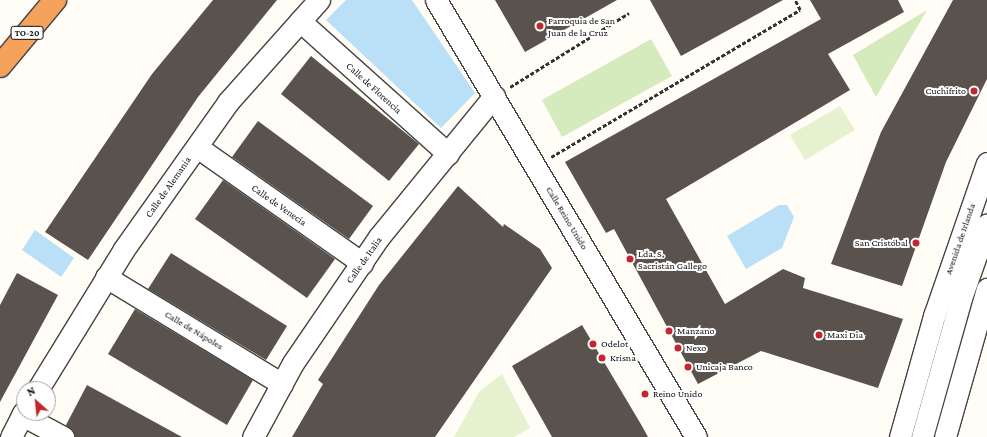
<!DOCTYPE html>
<html>
<head>
<meta charset="utf-8">
<style>
  body { margin:0 }
  #map { position:relative; width:987px; height:437px; overflow:hidden; background:#fffdf5; font-family:"Crimson Pro",serif }
  div>[style] { position:absolute }
  [style*='--x'] { left:calc(var(--x)*1px); top:calc(var(--y)*1px); width:calc(var(--w)*1px); rotate:calc(var(--a)*1deg) }
  .green>* { inset:0; background:#d5ebbd }
  .pitch>* { inset:0; background:#e6f2cf }
  .water>* { inset:0; background:#b9e0f7 }
  .building>* { inset:0; background:#5a524d }
  .path>* { height:2.5px; margin-top:-1.25px; transform-origin:0; background:repeating-linear-gradient(90deg,#333 0 4px,transparent 0 6px) }
  .roads { filter:drop-shadow(1px 0 #444) drop-shadow(-1px 0 #444) drop-shadow(0 1px #444) drop-shadow(0 -1px #444) }
  .minor>* { height:21px; margin:-10.5px; padding:0 10.5px; transform-origin:10.5px; border-radius:10.5px; background:#fff }
  .highway>* { height:22px; margin:-11px; padding:0 11px; transform-origin:11px; border-radius:11px; background:#f5a25d }
  .dots>* { width:11px; height:11px; translate:-50% -50%; box-sizing:border-box; border:2px solid #fff; border-radius:50% }
  span { translate:-50% -50%; white-space:nowrap; text-align:center; line-height:1.15; -webkit-text-stroke:4px #fff; paint-order:stroke }
  .shield-label span { padding:1px 3px; background:#fff; border:1px solid; border-radius:3px; -webkit-text-stroke-width:0 }
  .shield-label { font-size:9px; color:#111; font-weight:700 }
  .poi-label { font-size:10px; color:#111 }
  .left { translate:0 -50%; text-align:left }
  .right { translate:-100% -50%; text-align:right }
  .street-label { font-size:10px; color:#111 }
  .north { position:absolute; left:16px; top:381px; width:40px; height:40px; box-sizing:border-box; background:#fff; border:1px solid #a0a0a0; border-radius:50%; rotate:333deg; font-size:11px; font-weight:700; line-height:16px; text-align:center; color:#111 }
  .north::after { content:''; display:block; margin:auto; width:14px; height:18px; background:#c4262e; clip-path:polygon(50% 0,100% 100%,50% 72%,0 100%) }
</style>
</head>
<body>
<div id="map">
  <div class="green">
    <div style="clip-path:polygon(927px 10px,876px 97px,853px 55px)"></div>
    <div style="clip-path:polygon(651px 39px,672px 76px,562px 137px,542px 100px)"></div>
  </div>
  <div class="pitch">
    <div style="clip-path:polygon(840px 106px,855px 130px,805px 160px,790px 135px)"></div>
    <div style="clip-path:polygon(502px 374px,530px 428px,514px 437px,454px 437px,479px 392px)"></div>
  </div>
  <div class="water">
    <div style="clip-path:polygon(346px 0,412px 0,475px 93px,441px 128px,326px 20px)"></div>
    <div style="clip-path:polygon(779px 205px,787px 205px,794px 217px,782px 248px,746px 269px,727px 236px)"></div>
    <div style="clip-path:polygon(35px 230px,74px 258px,61px 277px,22px 250px)"></div>
  </div>
  <div class="building">
    <div style="clip-path:polygon(213px 0,277px 0,198px 97px,88px 260px,45px 232px,152px 74px)"></div>
    <div style="clip-path:polygon(495px 0,617px 0,525px 52px)"></div>
    <div style="clip-path:polygon(650px 0,783px 0,681px 56px)"></div>
    <div style="clip-path:polygon(810px 0,898px 0,904px 12px,828px 54px,850px 90px,666px 199px,725px 304px,783px 269px,805px 278px,803px 288px,903px 319px,878px 388px,761px 351px,698px 384px,614px 229px,606px 233px,565px 162px,821px 19px)"></div>
    <div style="clip-path:polygon(953px 0,987px 0,987px 79px,946px 162px,902px 286px,831px 264px,881px 132px)"></div>
    <div style="clip-path:polygon(311px 56px,419px 144px,389px 181px,281px 94px)"></div>
    <div style="clip-path:polygon(258px 121px,373px 206px,349px 239px,232px 157px)"></div>
    <div style="clip-path:polygon(223px 180px,335px 259px,307px 298px,195px 219px)"></div>
    <div style="clip-path:polygon(458px 186px,503px 227px,504px 224px,540px 249px,552px 268px,435px 437px,292px 437px,323px 384px,318px 380px,379px 285px)"></div>
    <div style="clip-path:polygon(171px 253px,287px 326px,266px 360px,148px 289px)"></div>
    <div style="clip-path:polygon(17px 273px,58px 295px,0 402px,0 305px)"></div>
    <div style="clip-path:polygon(135px 309px,253px 380px,227px 425px,108px 354px)"></div>
    <div style="clip-path:polygon(582px 325px,642px 426px,648px 437px,552px 437px,512px 366px)"></div>
    <div style="clip-path:polygon(87px 385px,182px 437px,75px 437px,66px 425px)"></div>
  </div>
  <div class="path">
    <div style="--x:510;--y:87;--w:140;--a:-31.9"></div>
    <div style="--x:551;--y:157;--w:289;--a:-30.6"></div>
    <div style="--x:800;--y:10;--w:11;--a:-117"></div>
  </div>
  <div class="roads">
    <div class="minor">
      <div style="--x:436;--y:0;--w:508;--a:59.25"></div>
      <div style="--x:300;--y:21;--w:199;--a:41.9"></div>
      <div style="--x:197;--y:147;--w:202;--a:35.1"></div>
      <div style="--x:106;--y:277;--w:206;--a:31.3"></div>
      <div style="--x:38;--y:389;--w:164;--a:-58.4"></div>
      <div style="--x:124;--y:249;--w:180;--a:-54.7"></div>
      <div style="--x:228;--y:102;--w:137;--a:-48.3"></div>
      <div style="--x:22;--y:415;--w:47;--a:28.2"></div>
      <div style="--x:11;--y:437;--w:28;--a:-63"></div>
      <div style="--x:253;--y:437;--w:84;--a:-61.6"></div>
      <div style="--x:293;--y:363;--w:153;--a:-55.7"></div>
      <div style="--x:379;--y:237;--w:182;--a:-50.8"></div>
      <div style="--x:900;--y:437;--w:126;--a:-74.3"></div>
      <div style="--x:934;--y:316;--w:162;--a:-70.9"></div>
      <div style="--x:922;--y:437;--w:144;--a:-74.3"></div>
      <div style="--x:961;--y:298;--w:78;--a:-70.6"></div>
      <div style="--x:945;--y:437;--w:154;--a:-74.2"></div>
    </div>
    <div class="highway">
      <div style="--x:0;--y:66;--w:86;--a:-50.2"></div>
    </div>
  </div>
  <div class="dots">
    <div style="left:540px;top:26px;background:#c4262e"></div>
    <div style="left:974px;top:91px;background:#c4262e"></div>
    <div style="left:916px;top:243px;background:#c4262e"></div>
    <div style="left:630px;top:259px;background:#c4262e"></div>
    <div style="left:669px;top:331px;background:#c4262e"></div>
    <div style="left:819px;top:335px;background:#c4262e"></div>
    <div style="left:593px;top:344px;background:#c4262e"></div>
    <div style="left:678px;top:348px;background:#c4262e"></div>
    <div style="left:602px;top:358px;background:#c4262e"></div>
    <div style="left:688px;top:367px;background:#c4262e"></div>
    <div style="left:645px;top:394px;background:#c4262e"></div>
  </div>
  <div class="shield-label">
    <span style="left:27px;top:33px">TO-20</span>
  </div>
  <div class="poi-label">
    <span class="left" style="left:548px;top:26px">Parroquia de San<br>Juan de la Cruz</span>
    <span class="right" style="left:966px;top:91px">Cuchifrito</span>
    <span class="right" style="left:908px;top:243px">San Cristóbal</span>
    <span class="left" style="left:638px;top:259px">Lda. S.<br>Sacristán Gallego</span>
    <span class="left" style="left:677px;top:331px">Manzano</span>
    <span class="left" style="left:827px;top:335px">Maxi Dia</span>
    <span class="left" style="left:601px;top:344px">Odelot</span>
    <span class="left" style="left:686px;top:348px">Nexo</span>
    <span class="left" style="left:610px;top:358px">Krisna</span>
    <span class="left" style="left:696px;top:367px">Unicaja Banco</span>
    <span class="left" style="left:653px;top:394px">Reino Unido</span>
  </div>
  <div class="street-label">
    <span style="left:374px;top:88px;rotate:42deg">Calle de Florencia</span>
    <span style="left:168px;top:187px;rotate:-55deg">Calle de Alemania</span>
    <span style="left:279px;top:205px;rotate:35deg">Calle de Venecia</span>
    <span style="left:567px;top:218px;rotate:59deg">Calle Reino Unido</span>
    <span style="left:960px;top:239px;rotate:-71deg">Avenida de Irlanda</span>
    <span style="left:364px;top:260px;rotate:-55deg">Calle de Italia</span>
    <span style="left:194px;top:330px;rotate:31deg">Calle de Nápoles</span>
  </div>
  <div class="north">N</div>
</div>
</body>
</html>
